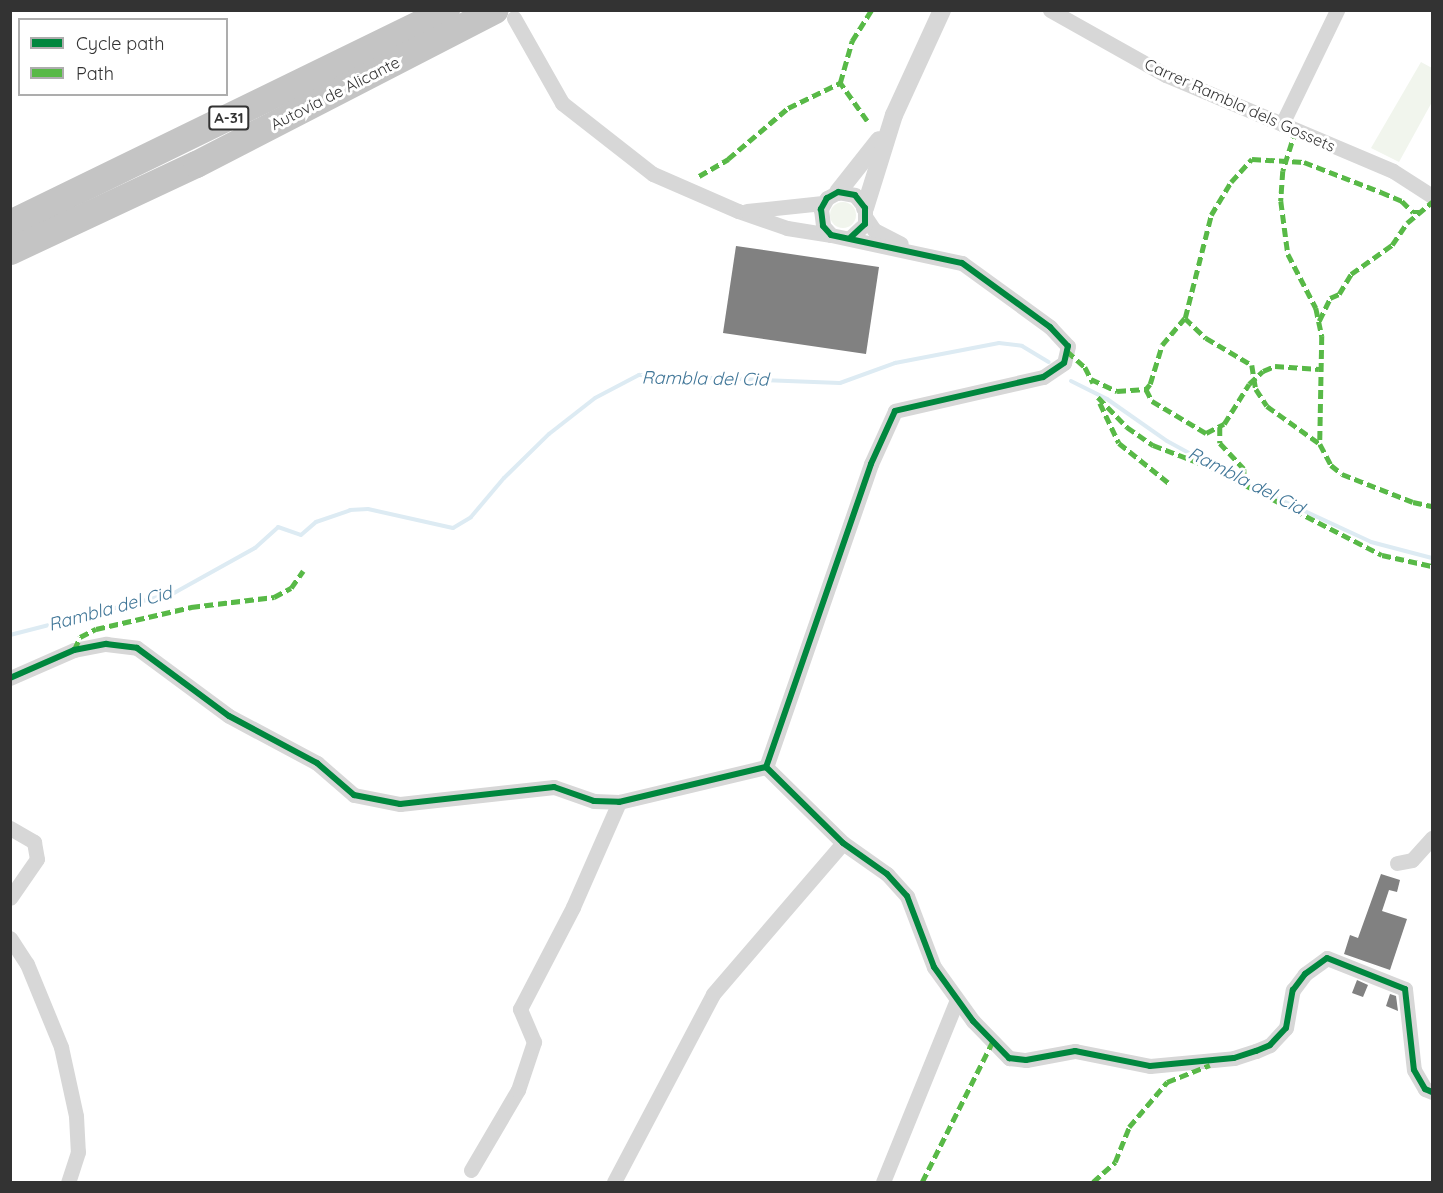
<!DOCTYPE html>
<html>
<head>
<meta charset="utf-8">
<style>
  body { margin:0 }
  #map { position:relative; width:1443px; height:1193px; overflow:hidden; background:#fff; font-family:Quicksand,sans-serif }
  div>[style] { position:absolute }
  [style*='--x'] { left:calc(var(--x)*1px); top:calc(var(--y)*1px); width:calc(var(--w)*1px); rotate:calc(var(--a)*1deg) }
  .green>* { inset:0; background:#f1f5ed }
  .round { border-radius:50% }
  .stream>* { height:4px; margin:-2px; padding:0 2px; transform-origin:2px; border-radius:2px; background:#ddebf3 }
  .building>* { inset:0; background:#818181 }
  .minor>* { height:15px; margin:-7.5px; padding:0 7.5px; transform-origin:7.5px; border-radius:7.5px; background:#d7d7d7 }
  .tertiary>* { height:18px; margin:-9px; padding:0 9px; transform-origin:9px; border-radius:9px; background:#d7d7d7 }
  .motorway>* { height:27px; margin:-13.5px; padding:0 13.5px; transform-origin:13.5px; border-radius:13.5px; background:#c4c4c4 }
  .quiet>* { height:4.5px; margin-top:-2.25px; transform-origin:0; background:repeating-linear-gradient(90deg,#58b947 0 9px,transparent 0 13.5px) }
  .cycleway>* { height:6px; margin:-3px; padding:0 3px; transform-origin:3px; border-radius:3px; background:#00873e }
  span { translate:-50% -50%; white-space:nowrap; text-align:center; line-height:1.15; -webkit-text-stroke:6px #fff; paint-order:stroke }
  .shield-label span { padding:2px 4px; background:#fff; border:2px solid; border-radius:4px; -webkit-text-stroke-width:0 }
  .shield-label { font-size:15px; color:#333; font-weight:700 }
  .street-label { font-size:16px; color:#333 }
  .water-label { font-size:18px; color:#3f7597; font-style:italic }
  .frame { position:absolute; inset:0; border:12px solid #333; pointer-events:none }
  .legend { position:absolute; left:18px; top:18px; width:210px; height:78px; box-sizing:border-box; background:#fff; border:2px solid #adadad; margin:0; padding:8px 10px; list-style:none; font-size:18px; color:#333 }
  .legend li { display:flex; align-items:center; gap:12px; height:30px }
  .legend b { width:30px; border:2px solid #adadad }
</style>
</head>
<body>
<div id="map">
  <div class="green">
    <div style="clip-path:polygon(1421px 62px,1432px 68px,1432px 102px,1399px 162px,1371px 148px)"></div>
    <div class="round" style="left:830px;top:202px;width:26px;height:26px"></div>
  </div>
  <div class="stream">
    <div style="--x:1071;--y:381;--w:40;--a:26.6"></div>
    <div style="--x:1107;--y:399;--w:73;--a:35"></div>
    <div style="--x:1167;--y:441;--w:85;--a:28.7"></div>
    <div style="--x:1242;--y:482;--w:142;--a:24.9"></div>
    <div style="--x:1371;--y:542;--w:63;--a:14.7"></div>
    <div style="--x:10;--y:635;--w:169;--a:-14.4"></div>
    <div style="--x:174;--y:593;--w:93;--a:-29.1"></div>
    <div style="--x:255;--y:548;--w:31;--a:-42"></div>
    <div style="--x:278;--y:527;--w:24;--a:19"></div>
    <div style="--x:301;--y:535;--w:20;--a:-41"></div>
    <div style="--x:316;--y:522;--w:36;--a:-19"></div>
    <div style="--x:350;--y:510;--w:18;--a:-3"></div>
    <div style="--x:368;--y:509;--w:87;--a:12.6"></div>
    <div style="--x:453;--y:528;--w:21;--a:-31"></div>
    <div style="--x:471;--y:517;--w:51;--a:-49.8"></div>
    <div style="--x:504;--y:478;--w:63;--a:-44.4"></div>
    <div style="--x:549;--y:434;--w:58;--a:-38"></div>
    <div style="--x:595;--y:398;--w:50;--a:-27.6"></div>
    <div style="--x:639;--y:375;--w:201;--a:2.3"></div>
    <div style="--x:840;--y:383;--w:59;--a:-20"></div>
    <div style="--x:895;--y:363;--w:106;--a:-10.9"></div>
    <div style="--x:999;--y:343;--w:23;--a:7"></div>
    <div style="--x:1022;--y:346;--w:31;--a:31"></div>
  </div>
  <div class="building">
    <div style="clip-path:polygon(736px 246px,879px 267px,866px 354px,723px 333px)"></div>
    <div style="clip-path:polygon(1381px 874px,1400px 880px,1397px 892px,1389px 890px,1382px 911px,1407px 919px,1390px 970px,1344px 954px,1350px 935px,1358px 938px)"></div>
    <div style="clip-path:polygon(1357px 980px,1368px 985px,1363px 997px,1352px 993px)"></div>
    <div style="clip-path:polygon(1390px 994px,1396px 996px,1398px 1011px,1386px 1006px)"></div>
  </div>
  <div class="minor">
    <div style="--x:1050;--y:10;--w:133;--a:29.3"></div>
    <div style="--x:1166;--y:75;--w:246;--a:22.9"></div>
    <div style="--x:1393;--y:171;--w:46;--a:32.7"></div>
    <div style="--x:514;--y:18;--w:98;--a:60.5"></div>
    <div style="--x:562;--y:103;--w:115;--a:38"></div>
    <div style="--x:653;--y:174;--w:93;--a:23.5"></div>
    <div style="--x:738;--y:211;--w:52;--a:19.1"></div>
    <div style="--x:787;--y:228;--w:45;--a:9"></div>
    <div style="--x:1282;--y:124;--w:127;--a:-64.2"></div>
    <div style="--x:747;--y:211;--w:76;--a:-6"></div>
    <div style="--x:866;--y:218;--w:14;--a:56"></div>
    <div style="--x:874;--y:230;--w:30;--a:27"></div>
    <div style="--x:851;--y:237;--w:19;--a:-43"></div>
    <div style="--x:865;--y:224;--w:16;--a:-90"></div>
    <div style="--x:865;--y:208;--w:16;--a:-128"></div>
    <div style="--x:855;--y:195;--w:17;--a:-170"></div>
    <div style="--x:838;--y:192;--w:13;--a:151"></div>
    <div style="--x:827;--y:198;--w:13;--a:119"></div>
    <div style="--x:821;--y:209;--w:17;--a:83"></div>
    <div style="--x:823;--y:226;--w:12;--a:48"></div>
    <div style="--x:831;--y:235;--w:134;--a:12.1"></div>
    <div style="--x:962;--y:263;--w:109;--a:36"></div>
    <div style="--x:1050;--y:327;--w:26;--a:47"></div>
    <div style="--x:1068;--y:346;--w:17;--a:103"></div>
    <div style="--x:1064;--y:363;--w:25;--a:146"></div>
    <div style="--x:1043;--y:377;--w:152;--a:167.1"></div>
    <div style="--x:895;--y:411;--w:58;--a:114.4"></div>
    <div style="--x:871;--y:464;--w:321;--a:109.1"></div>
    <div style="--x:766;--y:767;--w:108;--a:44.6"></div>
    <div style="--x:843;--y:843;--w:54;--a:35.2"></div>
    <div style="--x:887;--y:874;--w:30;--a:48"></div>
    <div style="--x:907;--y:896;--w:76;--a:69.2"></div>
    <div style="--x:934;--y:967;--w:67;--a:54.2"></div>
    <div style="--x:973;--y:1021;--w:52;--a:45.8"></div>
    <div style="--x:1009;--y:1058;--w:17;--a:7"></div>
    <div style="--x:1026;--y:1060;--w:50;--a:-10.4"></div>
    <div style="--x:1075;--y:1051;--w:76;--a:11.3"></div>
    <div style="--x:1150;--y:1066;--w:84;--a:-5.4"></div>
    <div style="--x:1234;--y:1058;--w:23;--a:-18"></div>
    <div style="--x:1256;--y:1051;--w:15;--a:-23"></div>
    <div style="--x:1270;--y:1045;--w:23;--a:-47"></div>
    <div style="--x:1286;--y:1028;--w:39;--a:-80"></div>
    <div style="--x:1293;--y:990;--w:20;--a:-53"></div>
    <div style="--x:1305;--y:974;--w:27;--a:-36"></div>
    <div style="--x:1327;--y:958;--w:84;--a:21.7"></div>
    <div style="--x:1405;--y:989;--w:81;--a:83.7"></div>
    <div style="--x:1414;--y:1070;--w:22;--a:60"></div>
    <div style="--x:1425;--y:1089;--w:8;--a:23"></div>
    <div style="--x:10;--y:678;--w:70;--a:-23.6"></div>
    <div style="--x:74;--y:650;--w:33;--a:-11"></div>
    <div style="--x:106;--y:644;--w:31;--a:7"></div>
    <div style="--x:137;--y:648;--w:114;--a:36.5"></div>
    <div style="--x:229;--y:716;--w:100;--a:28.1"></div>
    <div style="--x:317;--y:763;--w:49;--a:40.9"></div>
    <div style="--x:354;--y:795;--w:47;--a:11.1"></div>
    <div style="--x:400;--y:804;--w:155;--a:-6.3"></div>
    <div style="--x:554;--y:787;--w:42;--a:19.3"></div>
    <div style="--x:594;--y:801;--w:25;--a:2"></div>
    <div style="--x:619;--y:802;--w:151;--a:-13.4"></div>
    <div style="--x:10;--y:828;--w:28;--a:30"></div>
    <div style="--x:34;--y:842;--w:17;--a:80"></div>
    <div style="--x:37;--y:859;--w:47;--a:124.7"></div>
    <div style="--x:1397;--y:863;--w:15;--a:-11"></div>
    <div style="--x:1412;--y:860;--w:30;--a:-48"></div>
    <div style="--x:10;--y:938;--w:31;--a:57"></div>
    <div style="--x:27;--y:964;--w:90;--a:67.7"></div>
    <div style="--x:61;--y:1047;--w:71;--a:77.7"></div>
    <div style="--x:76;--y:1116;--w:36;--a:87"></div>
    <div style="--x:78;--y:1152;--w:32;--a:108"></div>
    <div style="--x:471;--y:1170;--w:93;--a:-59.6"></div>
    <div style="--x:518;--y:1090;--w:51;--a:-71.6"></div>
    <div style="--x:534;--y:1042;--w:36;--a:-113"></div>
    <div style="--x:520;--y:1009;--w:115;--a:-62.5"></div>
    <div style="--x:573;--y:907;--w:115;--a:-66.3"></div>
    <div style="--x:614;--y:1182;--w:212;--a:-62.2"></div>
    <div style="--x:713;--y:994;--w:199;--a:-49.3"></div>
    <div style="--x:883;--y:1182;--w:196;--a:-67.9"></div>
  </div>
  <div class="tertiary">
    <div style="--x:838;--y:192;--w:66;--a:-51.7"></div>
    <div style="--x:865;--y:208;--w:97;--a:-72.7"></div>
    <div style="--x:894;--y:115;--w:115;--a:-65.4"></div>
  </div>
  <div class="motorway">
    <div style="--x:10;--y:223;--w:485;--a:-26"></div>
    <div style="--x:10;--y:251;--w:205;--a:-25.1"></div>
    <div style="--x:196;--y:164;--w:336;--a:-27.3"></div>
  </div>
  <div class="quiet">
    <div style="--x:867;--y:121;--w:47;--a:-125.4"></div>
    <div style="--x:840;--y:83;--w:44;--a:-74.1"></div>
    <div style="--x:852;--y:41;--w:36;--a:-58"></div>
    <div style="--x:1296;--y:130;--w:43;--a:107.6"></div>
    <div style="--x:1283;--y:171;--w:30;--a:94"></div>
    <div style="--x:1281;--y:201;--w:53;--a:82.5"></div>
    <div style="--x:1288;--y:254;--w:61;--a:62.6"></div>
    <div style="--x:1316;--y:308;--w:29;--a:78"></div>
    <div style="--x:1322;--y:336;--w:108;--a:91.1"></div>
    <div style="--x:1320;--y:444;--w:24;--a:62"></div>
    <div style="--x:1331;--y:465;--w:14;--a:39"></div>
    <div style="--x:1342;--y:474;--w:76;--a:21.5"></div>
    <div style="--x:1413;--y:502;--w:19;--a:12"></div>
    <div style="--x:699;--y:176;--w:34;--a:-30"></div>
    <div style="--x:728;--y:159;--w:79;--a:-40.4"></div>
    <div style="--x:788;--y:108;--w:58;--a:-25.7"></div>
    <div style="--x:1185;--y:318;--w:29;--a:44"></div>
    <div style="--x:1206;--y:338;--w:53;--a:30.4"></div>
    <div style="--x:1252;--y:365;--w:24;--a:81"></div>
    <div style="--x:1256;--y:389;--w:20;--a:57"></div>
    <div style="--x:1267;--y:406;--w:65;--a:35.6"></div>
    <div style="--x:1319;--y:321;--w:25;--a:-64"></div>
    <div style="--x:1330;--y:298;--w:10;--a:-24"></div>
    <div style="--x:1339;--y:294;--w:23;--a:-59"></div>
    <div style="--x:1351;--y:274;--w:50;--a:-35.3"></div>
    <div style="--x:1392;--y:245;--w:27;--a:-56"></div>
    <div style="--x:1407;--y:223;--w:33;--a:-40"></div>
    <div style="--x:1067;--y:351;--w:24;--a:42"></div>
    <div style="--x:1085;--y:367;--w:18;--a:63"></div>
    <div style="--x:1091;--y:379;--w:29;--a:25"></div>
    <div style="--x:1117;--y:391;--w:29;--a:-4"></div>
    <div style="--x:1146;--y:389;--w:6;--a:-51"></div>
    <div style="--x:1150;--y:384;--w:41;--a:-72.9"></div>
    <div style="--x:1162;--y:345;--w:35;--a:-50"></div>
    <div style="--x:1185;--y:318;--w:106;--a:-75.8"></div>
    <div style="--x:1211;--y:215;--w:39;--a:-59"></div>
    <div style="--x:1231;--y:182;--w:31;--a:-48"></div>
    <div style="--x:1252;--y:159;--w:52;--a:3.3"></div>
    <div style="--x:1304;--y:162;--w:83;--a:21.3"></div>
    <div style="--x:1381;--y:192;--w:23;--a:23"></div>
    <div style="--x:1402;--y:201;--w:16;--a:45"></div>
    <div style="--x:1413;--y:212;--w:6;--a:0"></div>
    <div style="--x:1146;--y:389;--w:13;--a:63"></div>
    <div style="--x:1152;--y:401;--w:63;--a:30.7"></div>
    <div style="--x:1206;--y:433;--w:20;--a:-27"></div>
    <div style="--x:1224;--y:424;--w:47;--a:-58"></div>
    <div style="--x:1249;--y:384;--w:19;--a:-43"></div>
    <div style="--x:1263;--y:371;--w:13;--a:-23"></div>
    <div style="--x:1275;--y:366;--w:44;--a:3.9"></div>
    <div style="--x:1098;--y:397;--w:42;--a:46"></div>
    <div style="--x:1127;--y:427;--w:32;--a:35"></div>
    <div style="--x:1153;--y:445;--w:61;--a:21.1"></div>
    <div style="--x:1210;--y:467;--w:193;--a:27.1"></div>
    <div style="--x:1382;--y:555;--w:51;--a:12.4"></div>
    <div style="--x:1100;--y:403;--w:44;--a:64.6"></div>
    <div style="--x:1119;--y:443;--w:64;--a:38.7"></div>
    <div style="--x:1220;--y:427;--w:16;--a:90"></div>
    <div style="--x:1220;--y:443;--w:35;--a:47"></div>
    <div style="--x:1244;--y:469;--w:18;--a:87"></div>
    <div style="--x:74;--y:650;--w:14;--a:-65"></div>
    <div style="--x:80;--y:637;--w:18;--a:-27"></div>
    <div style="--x:96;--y:629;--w:98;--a:-13"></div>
    <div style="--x:191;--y:607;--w:84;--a:-6.9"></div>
    <div style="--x:274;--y:597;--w:19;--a:-28"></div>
    <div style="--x:291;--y:588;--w:21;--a:-55"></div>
    <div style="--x:922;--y:1182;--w:156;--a:-63.3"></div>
    <div style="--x:1093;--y:1182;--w:30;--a:-42"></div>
    <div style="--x:1115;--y:1162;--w:38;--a:-68"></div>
    <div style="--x:1129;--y:1127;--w:59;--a:-49.8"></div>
    <div style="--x:1167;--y:1082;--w:46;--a:-21.6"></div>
  </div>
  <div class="cycleway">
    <div style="--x:851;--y:237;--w:19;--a:-43"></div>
    <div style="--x:865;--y:224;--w:16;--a:-90"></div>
    <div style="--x:865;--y:208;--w:16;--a:-128"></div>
    <div style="--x:855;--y:195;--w:17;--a:-170"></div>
    <div style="--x:838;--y:192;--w:13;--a:151"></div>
    <div style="--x:827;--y:198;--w:13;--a:119"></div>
    <div style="--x:821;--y:209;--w:17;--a:83"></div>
    <div style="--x:823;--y:226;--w:12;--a:48"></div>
    <div style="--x:831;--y:235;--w:134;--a:12.1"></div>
    <div style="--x:962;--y:263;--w:109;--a:36"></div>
    <div style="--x:1050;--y:327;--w:26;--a:47"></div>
    <div style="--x:1068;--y:346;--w:17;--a:103"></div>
    <div style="--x:1064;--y:363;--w:25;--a:146"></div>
    <div style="--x:1043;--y:377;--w:152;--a:167.1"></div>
    <div style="--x:895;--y:411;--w:58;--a:114.4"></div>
    <div style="--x:871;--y:464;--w:321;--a:109.1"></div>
    <div style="--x:766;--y:767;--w:108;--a:44.6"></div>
    <div style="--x:843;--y:843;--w:54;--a:35.2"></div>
    <div style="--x:887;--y:874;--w:30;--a:48"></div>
    <div style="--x:907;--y:896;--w:76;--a:69.2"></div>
    <div style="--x:934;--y:967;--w:67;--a:54.2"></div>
    <div style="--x:973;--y:1021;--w:52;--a:45.8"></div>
    <div style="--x:1009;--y:1058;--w:17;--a:7"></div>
    <div style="--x:1026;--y:1060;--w:50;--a:-10.4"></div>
    <div style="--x:1075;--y:1051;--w:76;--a:11.3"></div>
    <div style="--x:1150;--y:1066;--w:84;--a:-5.4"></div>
    <div style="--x:1234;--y:1058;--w:23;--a:-18"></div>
    <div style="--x:1256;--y:1051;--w:15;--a:-23"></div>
    <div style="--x:1270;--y:1045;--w:23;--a:-47"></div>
    <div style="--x:1286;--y:1028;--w:39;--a:-80"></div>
    <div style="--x:1293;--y:990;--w:20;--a:-53"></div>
    <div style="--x:1305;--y:974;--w:27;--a:-36"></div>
    <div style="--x:1327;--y:958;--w:84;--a:21.7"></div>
    <div style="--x:1405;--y:989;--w:81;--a:83.7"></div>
    <div style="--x:1414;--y:1070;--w:22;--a:60"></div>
    <div style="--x:1425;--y:1089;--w:8;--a:23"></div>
    <div style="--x:10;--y:678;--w:70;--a:-23.6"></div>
    <div style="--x:74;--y:650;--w:33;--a:-11"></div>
    <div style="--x:106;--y:644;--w:31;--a:7"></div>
    <div style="--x:137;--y:648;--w:114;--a:36.5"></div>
    <div style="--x:229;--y:716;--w:100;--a:28.1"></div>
    <div style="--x:317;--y:763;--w:49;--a:40.9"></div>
    <div style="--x:354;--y:795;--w:47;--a:11.1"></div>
    <div style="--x:400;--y:804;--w:155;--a:-6.3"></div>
    <div style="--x:554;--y:787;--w:42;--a:19.3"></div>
    <div style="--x:594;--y:801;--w:25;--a:2"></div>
    <div style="--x:619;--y:802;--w:151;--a:-13.4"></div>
  </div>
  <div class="shield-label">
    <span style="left:229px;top:118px">A-31</span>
  </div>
  <div class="street-label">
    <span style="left:335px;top:93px;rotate:-27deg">Autovía de Alicante</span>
    <span style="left:1240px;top:105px;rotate:24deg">Carrer Rambla dels Gossets</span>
  </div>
  <div class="water-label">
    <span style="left:705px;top:379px;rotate:1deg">Rambla del Cid</span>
    <span style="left:1246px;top:481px;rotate:27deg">Rambla del Cid</span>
    <span style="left:110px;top:609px;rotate:-15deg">Rambla del Cid</span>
  </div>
  <div class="frame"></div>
  <ul class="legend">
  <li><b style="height:8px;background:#00873e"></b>Cycle path</li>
  <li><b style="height:8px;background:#58b947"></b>Path</li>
  </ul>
</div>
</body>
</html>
